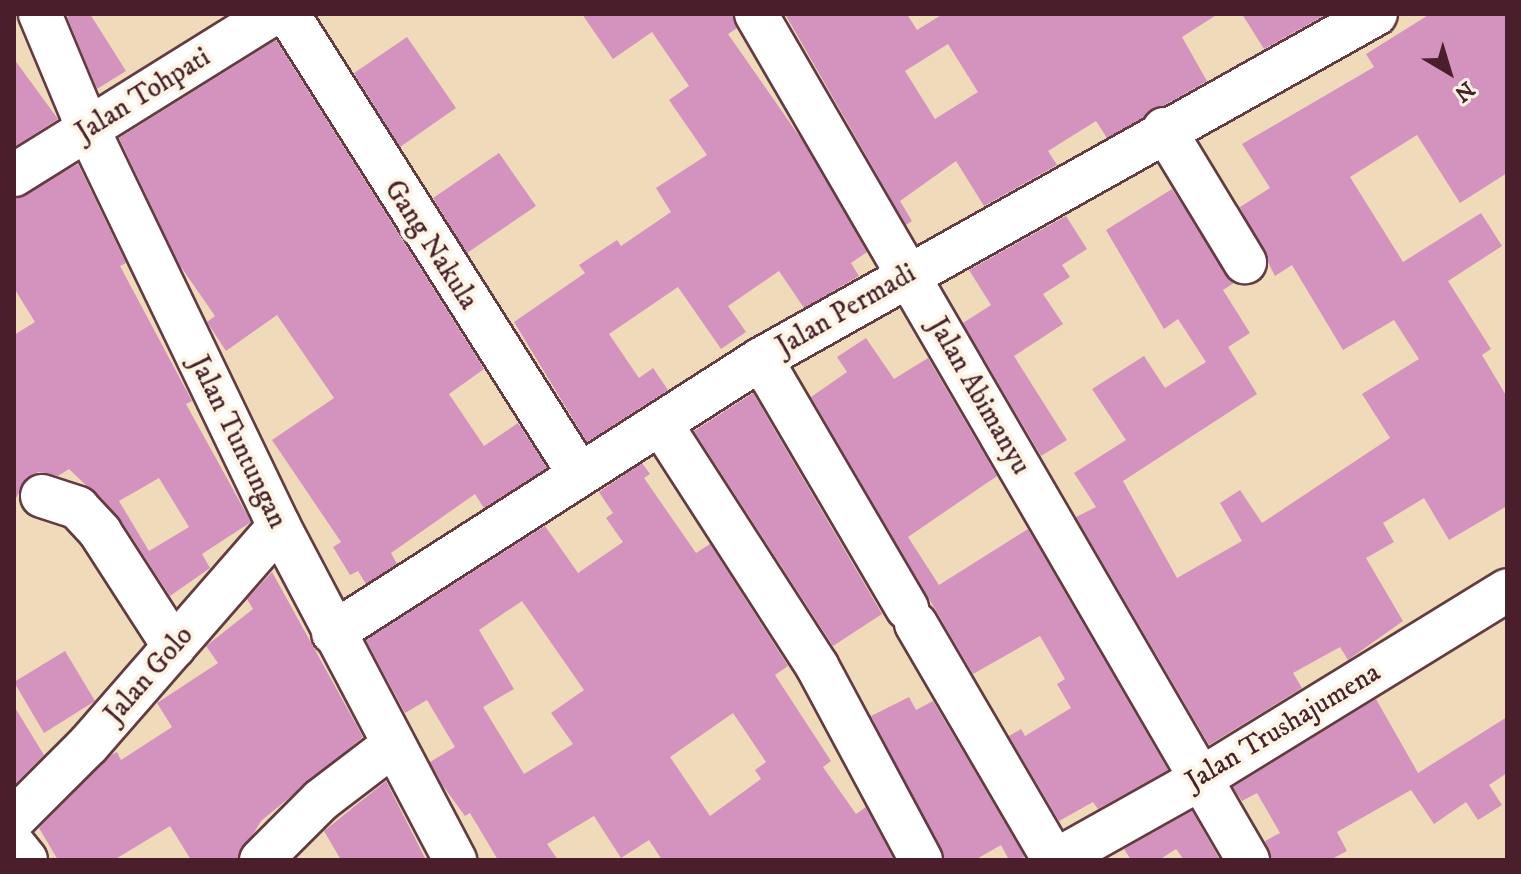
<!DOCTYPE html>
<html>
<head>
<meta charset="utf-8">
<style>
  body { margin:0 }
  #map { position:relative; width:1521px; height:874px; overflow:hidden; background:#efdbba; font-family:"IM FELL DW Pica",serif }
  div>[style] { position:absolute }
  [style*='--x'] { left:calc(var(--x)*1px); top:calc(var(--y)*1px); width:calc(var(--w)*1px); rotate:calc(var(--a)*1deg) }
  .building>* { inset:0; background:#d493bf }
  .roads { filter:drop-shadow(2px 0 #633b40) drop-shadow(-2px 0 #633b40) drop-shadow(0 2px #633b40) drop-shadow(0 -2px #633b40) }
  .minor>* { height:42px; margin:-21px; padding:0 21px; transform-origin:21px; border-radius:21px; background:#fff }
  span { translate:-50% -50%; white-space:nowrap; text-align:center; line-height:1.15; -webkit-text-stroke:8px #fcf5e5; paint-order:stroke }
  .street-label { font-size:28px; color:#4a1f2b }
  .frame { position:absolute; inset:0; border:16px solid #4a1f2b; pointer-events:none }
  .north { position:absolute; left:1409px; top:32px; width:80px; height:80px; -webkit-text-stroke:6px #fcf5e5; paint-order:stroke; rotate:142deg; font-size:22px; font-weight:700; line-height:32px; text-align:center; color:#4a1f2b }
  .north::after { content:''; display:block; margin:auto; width:28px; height:36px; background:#4a1f2b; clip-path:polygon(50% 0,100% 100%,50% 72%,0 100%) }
</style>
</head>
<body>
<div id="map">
  <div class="building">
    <div style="clip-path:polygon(72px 14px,90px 14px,126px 71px,97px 89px,67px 17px)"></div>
    <div style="clip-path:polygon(582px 14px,732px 14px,737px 28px,728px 34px,802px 140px,867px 252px,851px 263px,859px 276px,804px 308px,779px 271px,728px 306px,746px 332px,721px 349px,678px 287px,609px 334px,639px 378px,653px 368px,668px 390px,587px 442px,514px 322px,585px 273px,579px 265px,617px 240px,621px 246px,671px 212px,656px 188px,707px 155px,669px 100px,689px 86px,652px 32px,613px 59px)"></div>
    <div style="clip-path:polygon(evenodd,785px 14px,907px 14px,917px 30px,943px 14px,1218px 14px,1182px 37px,1207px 81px,1107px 138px,1096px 121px,1048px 151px,1057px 165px,984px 206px,956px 161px,900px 201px,912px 221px,906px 225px,785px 14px,948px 44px,978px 92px,935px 119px,905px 71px,948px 44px)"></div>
    <div style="clip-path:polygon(1242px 14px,1327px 14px,1264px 49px)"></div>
    <div style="clip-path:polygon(1430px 14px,1507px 14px,1507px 173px,1460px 203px,1417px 135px,1350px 177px,1403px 262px,1481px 213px,1502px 246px,1448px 281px,1491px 349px,1482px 355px,1507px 397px,1507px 506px,1449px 540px,1424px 498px,1383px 523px,1394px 542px,1366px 558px,1403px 621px,1348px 660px,1340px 647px,1293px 673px,1302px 688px,1209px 745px,1076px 517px,1096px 507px,1074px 473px,1126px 440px,1092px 389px,1144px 356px,1165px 388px,1206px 362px,1178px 319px,1164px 329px,1106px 230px,1172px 189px,1234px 283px,1223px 290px,1250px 333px,1228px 347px,1257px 394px,1123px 481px,1177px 578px,1242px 541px,1220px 503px,1240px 490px,1262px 523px,1390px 438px,1362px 394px,1419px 359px,1394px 320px,1343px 350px,1292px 265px,1275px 276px,1240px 207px,1270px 188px,1242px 144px,1374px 67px,1366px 54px)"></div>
    <div style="clip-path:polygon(407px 37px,456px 108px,400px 147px,354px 73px)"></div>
    <div style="clip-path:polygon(276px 40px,484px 369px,449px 394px,484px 446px,518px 423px,547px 468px,484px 508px,475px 494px,391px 553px,397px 564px,366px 584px,358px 571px,350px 575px,333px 547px,341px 542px,272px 440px,334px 398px,277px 315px,226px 351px,207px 322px,215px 316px,179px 264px,119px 138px)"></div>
    <div style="clip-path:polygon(14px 59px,58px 119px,14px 147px)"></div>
    <div style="clip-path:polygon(499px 153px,536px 206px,467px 253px,433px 198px)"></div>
    <div style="clip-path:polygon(evenodd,78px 164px,126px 263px,120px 266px,192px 401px,186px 404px,251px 522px,202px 554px,210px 568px,170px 596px,118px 516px,69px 469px,58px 476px,38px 472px,27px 478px,14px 502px,14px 335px,35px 322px,14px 288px,14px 199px,78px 164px,159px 478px,189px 527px,149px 551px,119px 501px,159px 478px)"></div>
    <div style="clip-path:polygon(1066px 216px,1087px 249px,1062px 265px,1070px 277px,1043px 294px,1063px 324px,1014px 356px,1067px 440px,1041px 456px,963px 323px,991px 305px,969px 270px)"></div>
    <div style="clip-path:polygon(866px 338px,894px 379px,928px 358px,997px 476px,908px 537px,939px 585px,1028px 529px,1168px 770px,1098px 809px,1093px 802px,1059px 821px,1009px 736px,1021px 729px,1025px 736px,1071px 708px,1057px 684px,1065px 679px,1040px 636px,973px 674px,811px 397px,847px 372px,837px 357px)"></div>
    <div style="clip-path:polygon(753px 393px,882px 614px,833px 646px,694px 431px)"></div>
    <div style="clip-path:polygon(evenodd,642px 463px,650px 474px,644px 478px,696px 553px,710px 544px,788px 666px,775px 675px,831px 761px,823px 767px,856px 814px,866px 807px,894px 860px,662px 860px,649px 840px,621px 858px,594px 816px,547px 844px,558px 860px,498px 860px,470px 813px,465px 816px,443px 786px,430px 762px,455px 747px,427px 700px,405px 713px,366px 640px,545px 526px,578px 573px,623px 542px,606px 518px,613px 513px,599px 492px,642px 463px,522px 601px,584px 690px,551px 713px,573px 744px,524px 774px,483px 707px,514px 689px,479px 630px,522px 601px,642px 463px,733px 713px,766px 762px,755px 770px,761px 779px,710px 816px,670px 757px,733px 713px)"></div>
    <div style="clip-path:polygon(272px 572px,363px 737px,261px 821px,238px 860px,191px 860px,170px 826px,114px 860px,58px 860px,39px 828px,111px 755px,117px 752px,121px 760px,172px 727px,157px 703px,218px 663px,206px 646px,253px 609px,247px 599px)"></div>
    <div style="clip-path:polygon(65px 651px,95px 701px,44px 733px,14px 682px)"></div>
    <div style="clip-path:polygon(909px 697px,916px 710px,933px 701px,1025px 857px,1009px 860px,1001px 845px,975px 860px,945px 860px,871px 716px)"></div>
    <div style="clip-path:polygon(1376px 699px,1418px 773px,1507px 717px,1507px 773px,1489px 785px,1502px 805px,1478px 820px,1466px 802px,1434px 824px,1411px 790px,1337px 832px,1347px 851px,1330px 860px,1272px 860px,1265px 841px,1280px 833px,1257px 793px,1242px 801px,1233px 787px)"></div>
    <div style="clip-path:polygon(14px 706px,44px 755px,14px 785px)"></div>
    <div style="clip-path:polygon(386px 781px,426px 860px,341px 860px,324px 831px)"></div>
    <div style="clip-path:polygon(1192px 811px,1220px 860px,1184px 860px,1176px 849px,1159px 860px,1131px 860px,1124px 849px)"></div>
  </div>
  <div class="roads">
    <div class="minor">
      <div style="--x:40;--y:14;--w:125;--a:67.3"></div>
      <div style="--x:88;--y:129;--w:441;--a:64.3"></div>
      <div style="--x:279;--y:526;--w:378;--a:62.2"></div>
      <div style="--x:288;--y:14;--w:544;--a:57.68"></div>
      <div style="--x:756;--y:14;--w:979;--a:59.82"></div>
      <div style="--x:1164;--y:129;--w:156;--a:58.7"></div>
      <div style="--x:14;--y:175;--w:305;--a:-31.9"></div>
      <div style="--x:761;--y:359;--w:289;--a:59.6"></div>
      <div style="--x:661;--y:424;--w:288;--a:57.2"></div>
      <div style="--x:817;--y:666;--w:220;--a:61.8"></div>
      <div style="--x:42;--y:496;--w:38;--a:18"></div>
      <div style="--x:78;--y:508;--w:33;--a:47"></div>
      <div style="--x:100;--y:532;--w:137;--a:57.2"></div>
      <div style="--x:916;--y:624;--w:273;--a:59.7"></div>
      <div style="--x:333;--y:633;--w:508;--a:-32.63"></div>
      <div style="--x:761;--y:359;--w:705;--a:-29.29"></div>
      <div style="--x:14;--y:819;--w:106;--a:-45"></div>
      <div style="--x:89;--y:744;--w:289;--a:-48.9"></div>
      <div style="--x:14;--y:845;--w:19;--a:51"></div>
      <div style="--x:261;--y:860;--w:85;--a:-45"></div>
      <div style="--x:321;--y:800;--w:91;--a:-37.4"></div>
      <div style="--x:1056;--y:860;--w:167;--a:-29.3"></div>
      <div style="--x:1202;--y:778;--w:358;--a:-31.6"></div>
    </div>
  </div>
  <div class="street-label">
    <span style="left:143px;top:95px;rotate:-32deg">Jalan Tohpati</span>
    <span style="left:431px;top:245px;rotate:57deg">Gang Nakula</span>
    <span style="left:846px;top:310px;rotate:-30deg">Jalan Permadi</span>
    <span style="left:979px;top:396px;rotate:60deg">Jalan Abimanyu</span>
    <span style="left:238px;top:442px;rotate:64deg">Jalan Tuntungan</span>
    <span style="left:149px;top:675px;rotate:-49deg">Jalan Golo</span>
    <span style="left:1283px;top:727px;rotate:-31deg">Jalan Trushajumena</span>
  </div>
  <div class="frame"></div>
  <div class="north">N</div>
</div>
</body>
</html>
